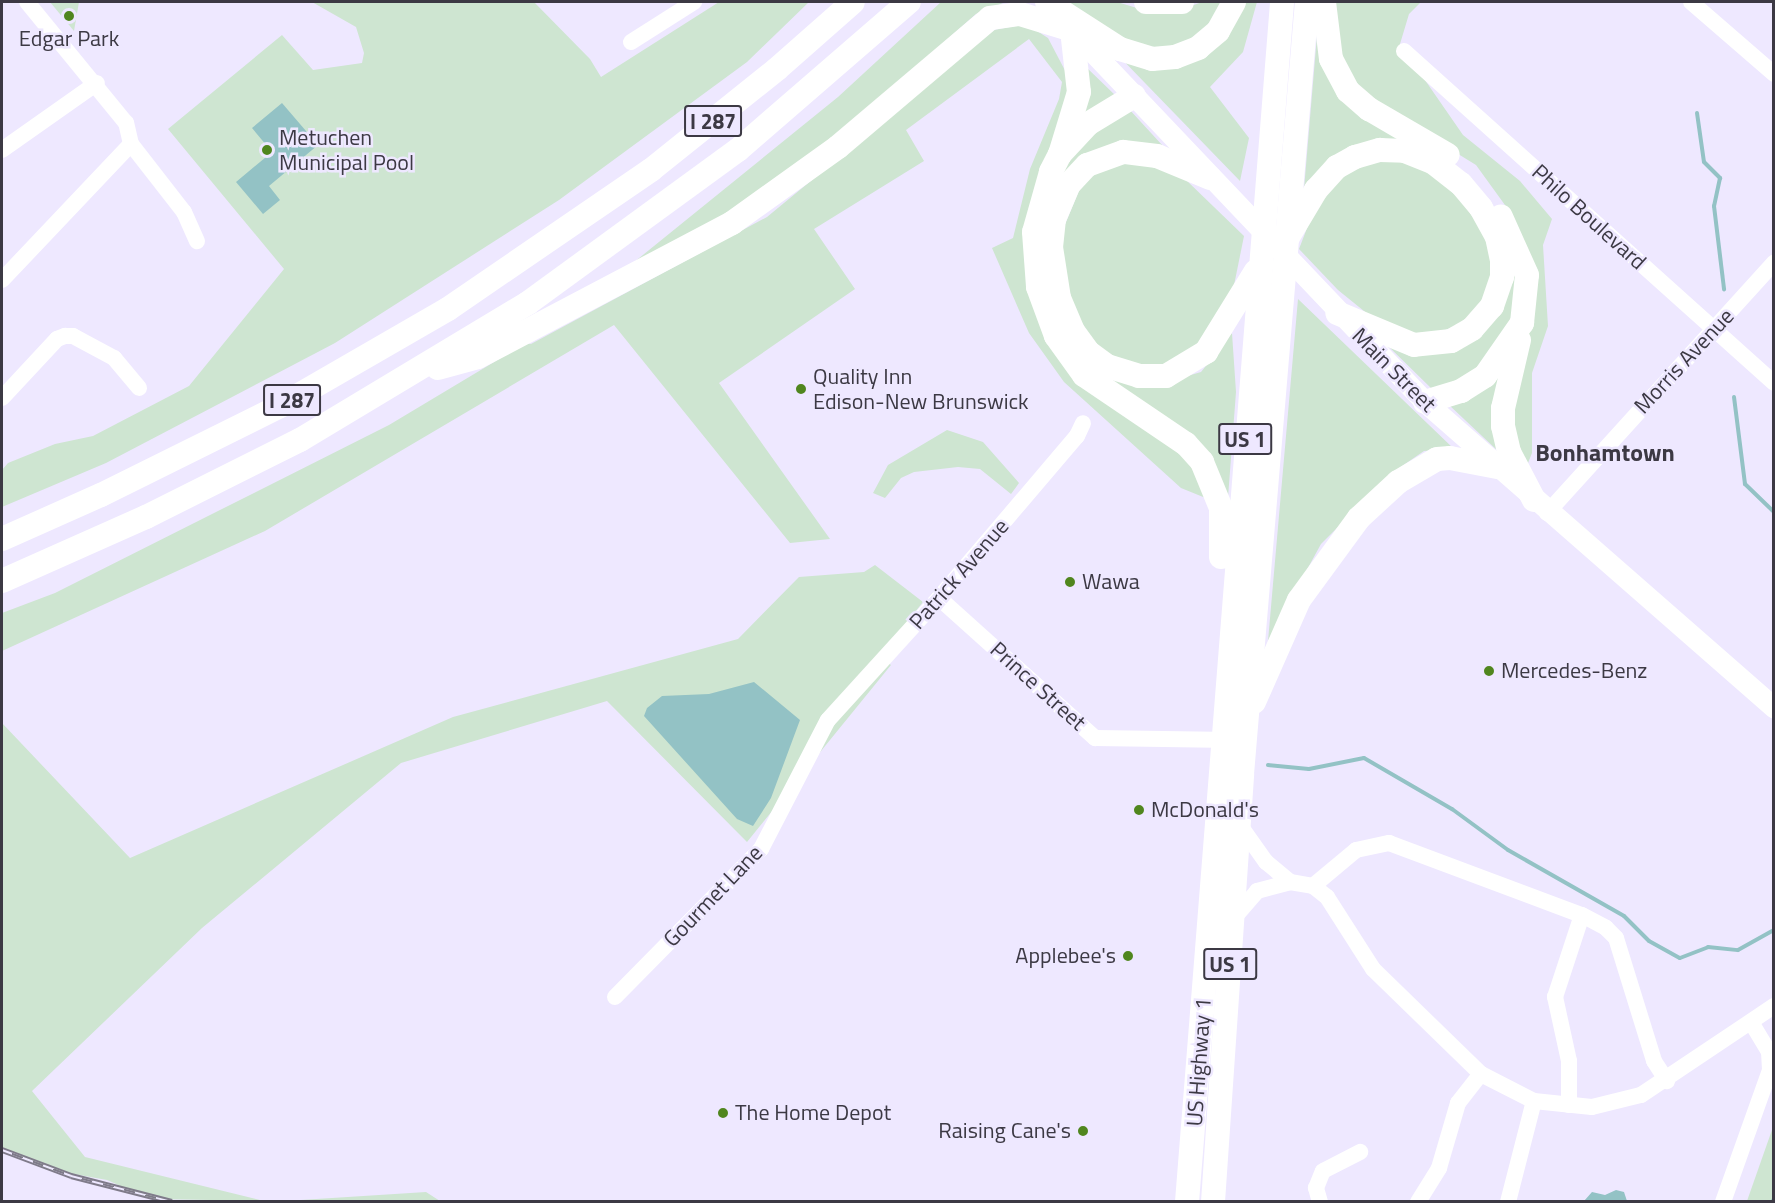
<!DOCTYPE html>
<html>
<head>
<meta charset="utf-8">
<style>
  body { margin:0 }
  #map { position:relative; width:1775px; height:1203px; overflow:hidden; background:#eee8ff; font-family:"Titillium Web",sans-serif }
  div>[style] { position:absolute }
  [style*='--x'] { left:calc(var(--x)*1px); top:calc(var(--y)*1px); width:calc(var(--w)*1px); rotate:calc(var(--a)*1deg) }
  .green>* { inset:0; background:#cee5d1 }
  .water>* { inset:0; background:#93c2c5 }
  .stream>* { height:4px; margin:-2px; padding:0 2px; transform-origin:2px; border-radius:2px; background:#93c2c5 }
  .minor>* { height:16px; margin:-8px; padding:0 8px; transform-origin:8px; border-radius:8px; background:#fff }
  .major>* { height:21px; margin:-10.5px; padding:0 10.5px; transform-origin:10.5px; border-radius:10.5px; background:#fff }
  .highway>* { height:24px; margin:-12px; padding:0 12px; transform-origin:12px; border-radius:12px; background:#fff }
  .rail>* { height:6px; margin-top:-3px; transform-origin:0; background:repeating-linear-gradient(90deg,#eee8ff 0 11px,#7f7b8a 0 22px); box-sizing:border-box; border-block:2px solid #7f7b8a }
  .dots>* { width:16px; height:16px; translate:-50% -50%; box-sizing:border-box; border:3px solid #eee8ff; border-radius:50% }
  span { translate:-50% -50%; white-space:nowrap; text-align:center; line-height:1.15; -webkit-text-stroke:5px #eee8ff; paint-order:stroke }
  .shield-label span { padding:2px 4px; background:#eee8ff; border:2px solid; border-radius:4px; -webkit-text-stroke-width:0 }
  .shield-label { font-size:21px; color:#3c3944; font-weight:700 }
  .poi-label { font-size:22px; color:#3c3944 }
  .left { translate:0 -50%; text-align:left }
  .right { translate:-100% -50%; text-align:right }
  .street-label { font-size:22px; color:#3c3944 }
  .neighbourhood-label { font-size:24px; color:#3c3944; font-weight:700 }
  .frame { position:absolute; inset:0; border:3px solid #3c3944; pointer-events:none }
</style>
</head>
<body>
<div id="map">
  <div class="green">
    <div style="clip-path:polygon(50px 2px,79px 2px,74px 31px)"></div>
    <div style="clip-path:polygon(312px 2px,534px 2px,590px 59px,601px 77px,719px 2px,809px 2px,747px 62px,559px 200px,335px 343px,106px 463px,2px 507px,2px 470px,8px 463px,55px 444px,93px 436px,189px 386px,284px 269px,168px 129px,282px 35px,313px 70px,362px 63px,364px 53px,356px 27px)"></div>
    <div style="clip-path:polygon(941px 2px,1024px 2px,1003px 3px,976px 14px,861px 115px,757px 199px,633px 263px,838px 97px)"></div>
    <div style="clip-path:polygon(1065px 2px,1117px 2px,1137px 8px,1180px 10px,1202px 2px,1225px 2px,1215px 20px,1185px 45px,1142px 49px)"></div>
    <div style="clip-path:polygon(1242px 2px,1257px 2px,1243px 52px,1210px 87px,1249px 138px,1240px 181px,1114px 51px,1170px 67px)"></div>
    <div style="clip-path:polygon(1329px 2px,1421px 2px,1409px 14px,1400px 44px,1463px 135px,1520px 181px,1552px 219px,1543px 245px,1548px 326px,1532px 373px,1532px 453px,1526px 468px,1512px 422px,1529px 332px,1510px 212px,1476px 165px,1356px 91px,1338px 50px)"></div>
    <div style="clip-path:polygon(1026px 24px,1048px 38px,1070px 80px,1024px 257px,1031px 299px,1186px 455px,1213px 501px,1181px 488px,1064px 382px,1029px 333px,992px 248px,1013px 238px,1030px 169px,1059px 99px,1062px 82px,1029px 39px,906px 130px,924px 161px,814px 229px,855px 289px,719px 383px,830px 539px,790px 543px,614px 325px,265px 531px,2px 651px,2px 613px,55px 593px,389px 425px,526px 343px,531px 344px,767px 217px,994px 30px)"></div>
    <div style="clip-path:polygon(1317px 35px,1330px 73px,1419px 145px,1304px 189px)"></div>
    <div style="clip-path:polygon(1085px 66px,1116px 96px,1086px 118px,1082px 108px)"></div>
    <div style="clip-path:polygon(1129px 109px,1174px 158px,1153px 149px,1055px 177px,1079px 140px)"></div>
    <div style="clip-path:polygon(1395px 157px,1443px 177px,1491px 241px,1492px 287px,1472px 319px,1421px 340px,1380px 324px,1338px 290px,1299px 249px,1317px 202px,1352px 166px)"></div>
    <div style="clip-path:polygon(1129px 158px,1184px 178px,1244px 236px,1231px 300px,1190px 356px,1151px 369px,1103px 355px,1075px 319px,1059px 239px,1085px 176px)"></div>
    <div style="clip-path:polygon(1515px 267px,1517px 306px,1498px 352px,1460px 385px,1434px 391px,1386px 344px,1473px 341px)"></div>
    <div style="clip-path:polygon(1298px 299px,1454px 449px,1424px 451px,1392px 473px,1321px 544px,1268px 641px)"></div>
    <div style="clip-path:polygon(1232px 333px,1236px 392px,1227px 511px,1224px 499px,1095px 370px,1153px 386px,1201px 372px)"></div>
    <div style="clip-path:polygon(1511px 352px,1499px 452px,1448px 404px)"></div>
    <div style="clip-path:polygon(947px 430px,983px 442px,1019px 483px,1011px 494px,980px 469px,958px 467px,914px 472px,901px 478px,885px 498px,873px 493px,888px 465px)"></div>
    <div style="clip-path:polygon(875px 565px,923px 602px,880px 656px,891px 665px,747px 842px,607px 701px,401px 763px,202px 928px,32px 1091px,85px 1157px,264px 1201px,150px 1199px,107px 1180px,46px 1169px,2px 1147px,2px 723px,130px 858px,453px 717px,738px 639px,799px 577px,864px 572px)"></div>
    <div style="clip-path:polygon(1773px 1127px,1773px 1201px,1747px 1201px)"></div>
    <div style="clip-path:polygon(426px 1192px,440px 1201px,285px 1201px)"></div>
  </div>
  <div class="water">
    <div style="clip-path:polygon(282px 103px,318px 145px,269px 186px,280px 200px,263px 214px,236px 182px,272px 152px,252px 128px)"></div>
    <div style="clip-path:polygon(754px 682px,800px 720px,771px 798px,753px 826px,737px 819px,644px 716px,647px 708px,662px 696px,709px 694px)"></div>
    <div style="clip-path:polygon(1616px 1190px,1624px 1192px,1627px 1201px,1584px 1201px,1592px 1192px,1605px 1195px)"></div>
  </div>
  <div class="stream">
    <div style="--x:1697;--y:113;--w:49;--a:81.9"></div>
    <div style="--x:1704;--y:162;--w:23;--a:45"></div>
    <div style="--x:1720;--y:178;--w:29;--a:102"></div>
    <div style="--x:1714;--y:206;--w:84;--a:83.1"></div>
    <div style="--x:1734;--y:397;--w:88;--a:82.8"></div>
    <div style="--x:1745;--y:484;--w:40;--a:44"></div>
    <div style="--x:1268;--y:765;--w:41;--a:5.6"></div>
    <div style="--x:1309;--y:769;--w:56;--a:-11.3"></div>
    <div style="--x:1364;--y:758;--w:102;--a:30.1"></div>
    <div style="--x:1452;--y:809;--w:69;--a:36.2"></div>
    <div style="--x:1508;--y:850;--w:133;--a:29.6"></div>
    <div style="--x:1624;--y:916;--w:35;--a:45"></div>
    <div style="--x:1649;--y:941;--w:35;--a:29"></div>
    <div style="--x:1680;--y:958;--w:30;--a:-21"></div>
    <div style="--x:1708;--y:947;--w:30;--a:6"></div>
    <div style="--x:1738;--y:950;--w:41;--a:-29.1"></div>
    <div style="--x:1772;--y:1202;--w:4;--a:-56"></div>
  </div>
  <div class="minor">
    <div style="--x:1691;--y:2;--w:110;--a:40.9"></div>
    <div style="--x:631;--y:42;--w:75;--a:-32.4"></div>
    <div style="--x:1404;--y:51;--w:497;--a:41.9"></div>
    <div style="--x:131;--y:144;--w:86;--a:52.1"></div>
    <div style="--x:184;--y:212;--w:32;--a:66"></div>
    <div style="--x:2;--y:150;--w:116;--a:-35.2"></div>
    <div style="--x:2;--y:280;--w:187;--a:-46.5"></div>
    <div style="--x:131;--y:144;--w:22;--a:-103"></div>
    <div style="--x:126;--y:123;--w:156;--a:-129.3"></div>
    <div style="--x:2;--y:398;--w:81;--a:-47"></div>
    <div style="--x:57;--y:339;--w:9;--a:-21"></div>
    <div style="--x:65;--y:336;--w:8;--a:0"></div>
    <div style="--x:73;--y:336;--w:47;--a:28.2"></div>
    <div style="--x:114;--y:358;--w:39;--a:50"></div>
    <div style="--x:1547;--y:513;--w:338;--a:-47.8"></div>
    <div style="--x:939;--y:598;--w:210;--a:41.9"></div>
    <div style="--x:1095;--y:738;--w:137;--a:0.8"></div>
    <div style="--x:1290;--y:882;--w:23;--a:10"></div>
    <div style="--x:1313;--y:886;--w:18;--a:38"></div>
    <div style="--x:1327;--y:897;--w:85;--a:57.4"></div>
    <div style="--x:1373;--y:969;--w:151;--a:44.2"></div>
    <div style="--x:1481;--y:1074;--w:59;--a:27"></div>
    <div style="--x:1534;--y:1101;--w:58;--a:5.9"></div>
    <div style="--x:1592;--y:1107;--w:50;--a:-13.8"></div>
    <div style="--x:1641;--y:1095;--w:160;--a:-33.8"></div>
    <div style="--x:1313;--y:886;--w:56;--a:-39.9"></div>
    <div style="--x:1356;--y:850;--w:34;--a:-12"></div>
    <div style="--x:1389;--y:843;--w:206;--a:20.5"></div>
    <div style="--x:1582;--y:915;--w:27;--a:28"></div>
    <div style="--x:1606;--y:928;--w:14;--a:45"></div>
    <div style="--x:1616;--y:938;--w:129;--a:72.8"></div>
    <div style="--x:1654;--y:1061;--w:24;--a:57"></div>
    <div style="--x:1233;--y:919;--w:37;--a:-49"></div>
    <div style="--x:1257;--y:891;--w:34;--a:-15"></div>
    <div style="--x:1290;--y:882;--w:31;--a:-140"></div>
    <div style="--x:1266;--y:862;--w:47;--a:-125.4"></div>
    <div style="--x:615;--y:997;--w:208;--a:-45.4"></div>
    <div style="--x:761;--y:849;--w:145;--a:-62.6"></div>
    <div style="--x:828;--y:720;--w:165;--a:-47.7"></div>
    <div style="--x:939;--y:598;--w:213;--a:-49.6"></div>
    <div style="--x:1077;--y:436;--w:14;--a:-65"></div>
    <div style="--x:1569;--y:1105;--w:44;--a:-90"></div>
    <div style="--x:1569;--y:1061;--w:66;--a:-102.3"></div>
    <div style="--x:1555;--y:997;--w:86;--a:-71.8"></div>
    <div style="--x:1320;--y:1202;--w:15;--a:-106"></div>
    <div style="--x:1316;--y:1188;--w:18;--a:-68"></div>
    <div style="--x:1323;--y:1171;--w:42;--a:-27.2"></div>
    <div style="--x:1418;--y:1202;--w:40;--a:-58"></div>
    <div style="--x:1439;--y:1168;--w:68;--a:-73.7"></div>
    <div style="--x:1458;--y:1103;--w:37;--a:-52"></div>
    <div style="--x:1508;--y:1202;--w:104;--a:-75.6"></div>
    <div style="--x:1723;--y:1202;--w:140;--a:-70.4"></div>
    <div style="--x:1770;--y:1070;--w:18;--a:-93"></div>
    <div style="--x:1769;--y:1052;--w:35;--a:-121"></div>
  </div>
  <div class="major">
    <div style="--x:1067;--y:25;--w:520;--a:46.48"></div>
    <div style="--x:1425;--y:402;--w:464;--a:41.2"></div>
  </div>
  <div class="highway">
    <div style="--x:1047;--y:2;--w:87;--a:32.8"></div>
    <div style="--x:1120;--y:49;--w:34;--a:17"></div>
    <div style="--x:1152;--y:59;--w:23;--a:-5"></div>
    <div style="--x:1175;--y:57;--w:25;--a:-21"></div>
    <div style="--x:1198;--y:48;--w:26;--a:-40"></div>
    <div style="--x:1218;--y:31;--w:33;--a:-61"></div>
    <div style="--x:1146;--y:2;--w:36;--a:0"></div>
    <div style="--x:1324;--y:2;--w:57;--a:83"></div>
    <div style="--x:1331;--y:59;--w:36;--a:62"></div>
    <div style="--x:1348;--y:91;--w:28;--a:41"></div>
    <div style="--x:1369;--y:109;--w:91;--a:30.2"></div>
    <div style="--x:1134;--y:96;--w:54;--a:148.7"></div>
    <div style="--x:1088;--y:124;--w:41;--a:133"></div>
    <div style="--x:1060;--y:154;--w:20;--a:117"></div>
    <div style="--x:1051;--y:172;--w:62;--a:105.8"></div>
    <div style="--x:1034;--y:232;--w:55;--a:85.8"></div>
    <div style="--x:1038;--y:287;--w:52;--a:69.8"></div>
    <div style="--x:1056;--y:336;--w:48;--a:54.3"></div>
    <div style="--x:1084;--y:375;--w:123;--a:34.1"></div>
    <div style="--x:1186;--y:444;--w:24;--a:48"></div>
    <div style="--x:1202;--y:462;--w:50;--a:67.6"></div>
    <div style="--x:1221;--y:508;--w:49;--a:90"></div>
    <div style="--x:1210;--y:178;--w:57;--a:-157.5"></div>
    <div style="--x:1157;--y:156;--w:34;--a:-173"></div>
    <div style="--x:1123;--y:152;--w:38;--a:160"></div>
    <div style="--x:1087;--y:165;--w:26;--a:133"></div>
    <div style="--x:1069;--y:184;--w:38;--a:113"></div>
    <div style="--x:1054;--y:219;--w:28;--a:96"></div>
    <div style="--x:1051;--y:247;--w:52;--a:81.1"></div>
    <div style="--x:1059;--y:298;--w:36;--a:67"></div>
    <div style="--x:1073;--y:331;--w:26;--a:54"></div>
    <div style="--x:1088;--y:352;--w:24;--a:36"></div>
    <div style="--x:1107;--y:366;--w:34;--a:17"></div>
    <div style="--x:1139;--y:376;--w:27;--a:0"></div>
    <div style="--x:1166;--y:376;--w:47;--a:-31"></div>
    <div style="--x:1206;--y:352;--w:95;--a:-58.3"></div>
    <div style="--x:1288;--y:237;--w:55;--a:-59.2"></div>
    <div style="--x:1316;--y:190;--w:31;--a:-48"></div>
    <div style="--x:1337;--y:167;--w:21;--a:-29"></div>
    <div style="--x:1355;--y:157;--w:26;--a:-16"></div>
    <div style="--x:1380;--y:150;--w:25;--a:2"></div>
    <div style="--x:1405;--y:151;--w:31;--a:22"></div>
    <div style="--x:1434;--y:163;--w:34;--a:38"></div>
    <div style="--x:1461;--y:184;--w:31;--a:50"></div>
    <div style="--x:1481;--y:208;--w:33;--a:61"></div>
    <div style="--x:1497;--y:237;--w:24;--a:78"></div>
    <div style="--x:1502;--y:260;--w:17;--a:90"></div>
    <div style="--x:1502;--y:277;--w:31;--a:109"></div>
    <div style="--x:1492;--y:306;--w:30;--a:131"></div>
    <div style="--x:1472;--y:329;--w:24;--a:150"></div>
    <div style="--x:1451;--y:341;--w:37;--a:174"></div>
    <div style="--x:1414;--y:345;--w:83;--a:-157.4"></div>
    <div style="--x:1519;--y:340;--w:70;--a:103.2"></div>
    <div style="--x:1503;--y:408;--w:18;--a:90"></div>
    <div style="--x:1503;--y:426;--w:27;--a:77"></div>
    <div style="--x:1509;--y:452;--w:54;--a:62.5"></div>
    <div style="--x:438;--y:368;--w:41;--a:-15.4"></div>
    <div style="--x:478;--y:357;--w:287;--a:-27.8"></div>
    <div style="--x:732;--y:223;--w:130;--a:-35.6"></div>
    <div style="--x:838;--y:147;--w:199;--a:-40.3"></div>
    <div style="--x:990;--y:18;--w:30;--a:-8"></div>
    <div style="--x:1020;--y:14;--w:54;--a:17.1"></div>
    <div style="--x:1072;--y:30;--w:62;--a:83.6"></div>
    <div style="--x:1079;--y:92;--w:65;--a:107"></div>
    <div style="--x:1425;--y:402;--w:38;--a:-17"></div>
    <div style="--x:1461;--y:391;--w:28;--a:-32"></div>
    <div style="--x:1485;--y:376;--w:65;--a:-55.1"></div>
    <div style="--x:1522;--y:323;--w:48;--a:-84.1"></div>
    <div style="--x:1527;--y:275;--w:64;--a:-114.1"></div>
    <div style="--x:2;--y:539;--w:108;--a:-24"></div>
    <div style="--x:101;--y:495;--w:200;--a:-26.4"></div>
    <div style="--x:280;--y:406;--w:194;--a:-30"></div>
    <div style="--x:448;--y:309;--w:246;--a:-34.4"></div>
    <div style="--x:651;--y:170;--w:161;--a:-38.7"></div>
    <div style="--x:777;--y:69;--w:101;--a:-41.4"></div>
    <div style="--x:2;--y:581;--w:158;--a:-24"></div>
    <div style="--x:146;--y:517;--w:172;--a:-26.6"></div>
    <div style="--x:300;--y:440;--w:266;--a:-31"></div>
    <div style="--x:528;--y:303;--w:260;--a:-36.1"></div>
    <div style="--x:738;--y:150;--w:226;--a:-40.9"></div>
    <div style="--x:1254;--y:702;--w:111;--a:-66.2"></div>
    <div style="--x:1299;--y:600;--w:102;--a:-53.8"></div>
    <div style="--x:1359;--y:518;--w:53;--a:-42.7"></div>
    <div style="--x:1398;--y:482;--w:45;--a:-30.5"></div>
    <div style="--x:1437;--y:459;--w:13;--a:-4"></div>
    <div style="--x:1450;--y:458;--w:48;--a:10.8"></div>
    <div style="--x:1187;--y:1202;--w:1204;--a:-85.47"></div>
    <div style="--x:1213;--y:1202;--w:429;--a:-86.1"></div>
    <div style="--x:1242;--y:774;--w:775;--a:-85.19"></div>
  </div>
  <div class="rail">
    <div style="--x:2;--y:1150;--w:74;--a:20.6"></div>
    <div style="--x:71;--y:1176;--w:104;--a:14.4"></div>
  </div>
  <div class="dots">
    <div style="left:69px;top:16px;background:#50861e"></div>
    <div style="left:267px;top:150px;background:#50861e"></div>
    <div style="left:801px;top:389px;background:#50861e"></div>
    <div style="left:1070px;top:582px;background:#50861e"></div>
    <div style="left:1489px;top:671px;background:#50861e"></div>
    <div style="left:1139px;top:810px;background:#50861e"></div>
    <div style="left:1128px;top:956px;background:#50861e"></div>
    <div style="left:723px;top:1113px;background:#50861e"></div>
    <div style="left:1083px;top:1131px;background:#50861e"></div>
  </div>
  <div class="shield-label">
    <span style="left:713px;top:121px">I 287</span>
    <span style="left:292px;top:400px">I 287</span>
    <span style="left:1245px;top:439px">US 1</span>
    <span style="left:1230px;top:964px">US 1</span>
  </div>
  <div class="poi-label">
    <span style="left:69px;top:39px">Edgar Park</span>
    <span class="left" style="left:279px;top:150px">Metuchen<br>Municipal Pool</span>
    <span class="left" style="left:813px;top:389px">Quality Inn<br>Edison-New Brunswick</span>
    <span class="left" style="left:1082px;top:582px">Wawa</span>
    <span class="left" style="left:1501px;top:671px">Mercedes-Benz</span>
    <span class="left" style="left:1151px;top:810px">McDonald's</span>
    <span class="right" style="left:1116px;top:956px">Applebee's</span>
    <span class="left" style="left:735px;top:1113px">The Home Depot</span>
    <span class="right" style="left:1071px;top:1131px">Raising Cane's</span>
  </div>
  <div class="street-label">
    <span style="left:1589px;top:217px;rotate:42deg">Philo Boulevard</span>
    <span style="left:1684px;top:361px;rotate:-47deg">Morris Avenue</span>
    <span style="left:1394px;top:370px;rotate:45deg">Main Street</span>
    <span style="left:959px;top:574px;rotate:-49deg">Patrick Avenue</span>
    <span style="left:1038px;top:686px;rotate:42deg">Prince Street</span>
    <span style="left:713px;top:896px;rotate:-46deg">Gourmet Lane</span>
    <span style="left:1199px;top:1062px;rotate:-86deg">US Highway 1</span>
  </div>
  <div class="neighbourhood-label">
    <span style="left:1605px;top:453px">Bonhamtown</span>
  </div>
  <div class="frame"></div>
</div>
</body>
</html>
